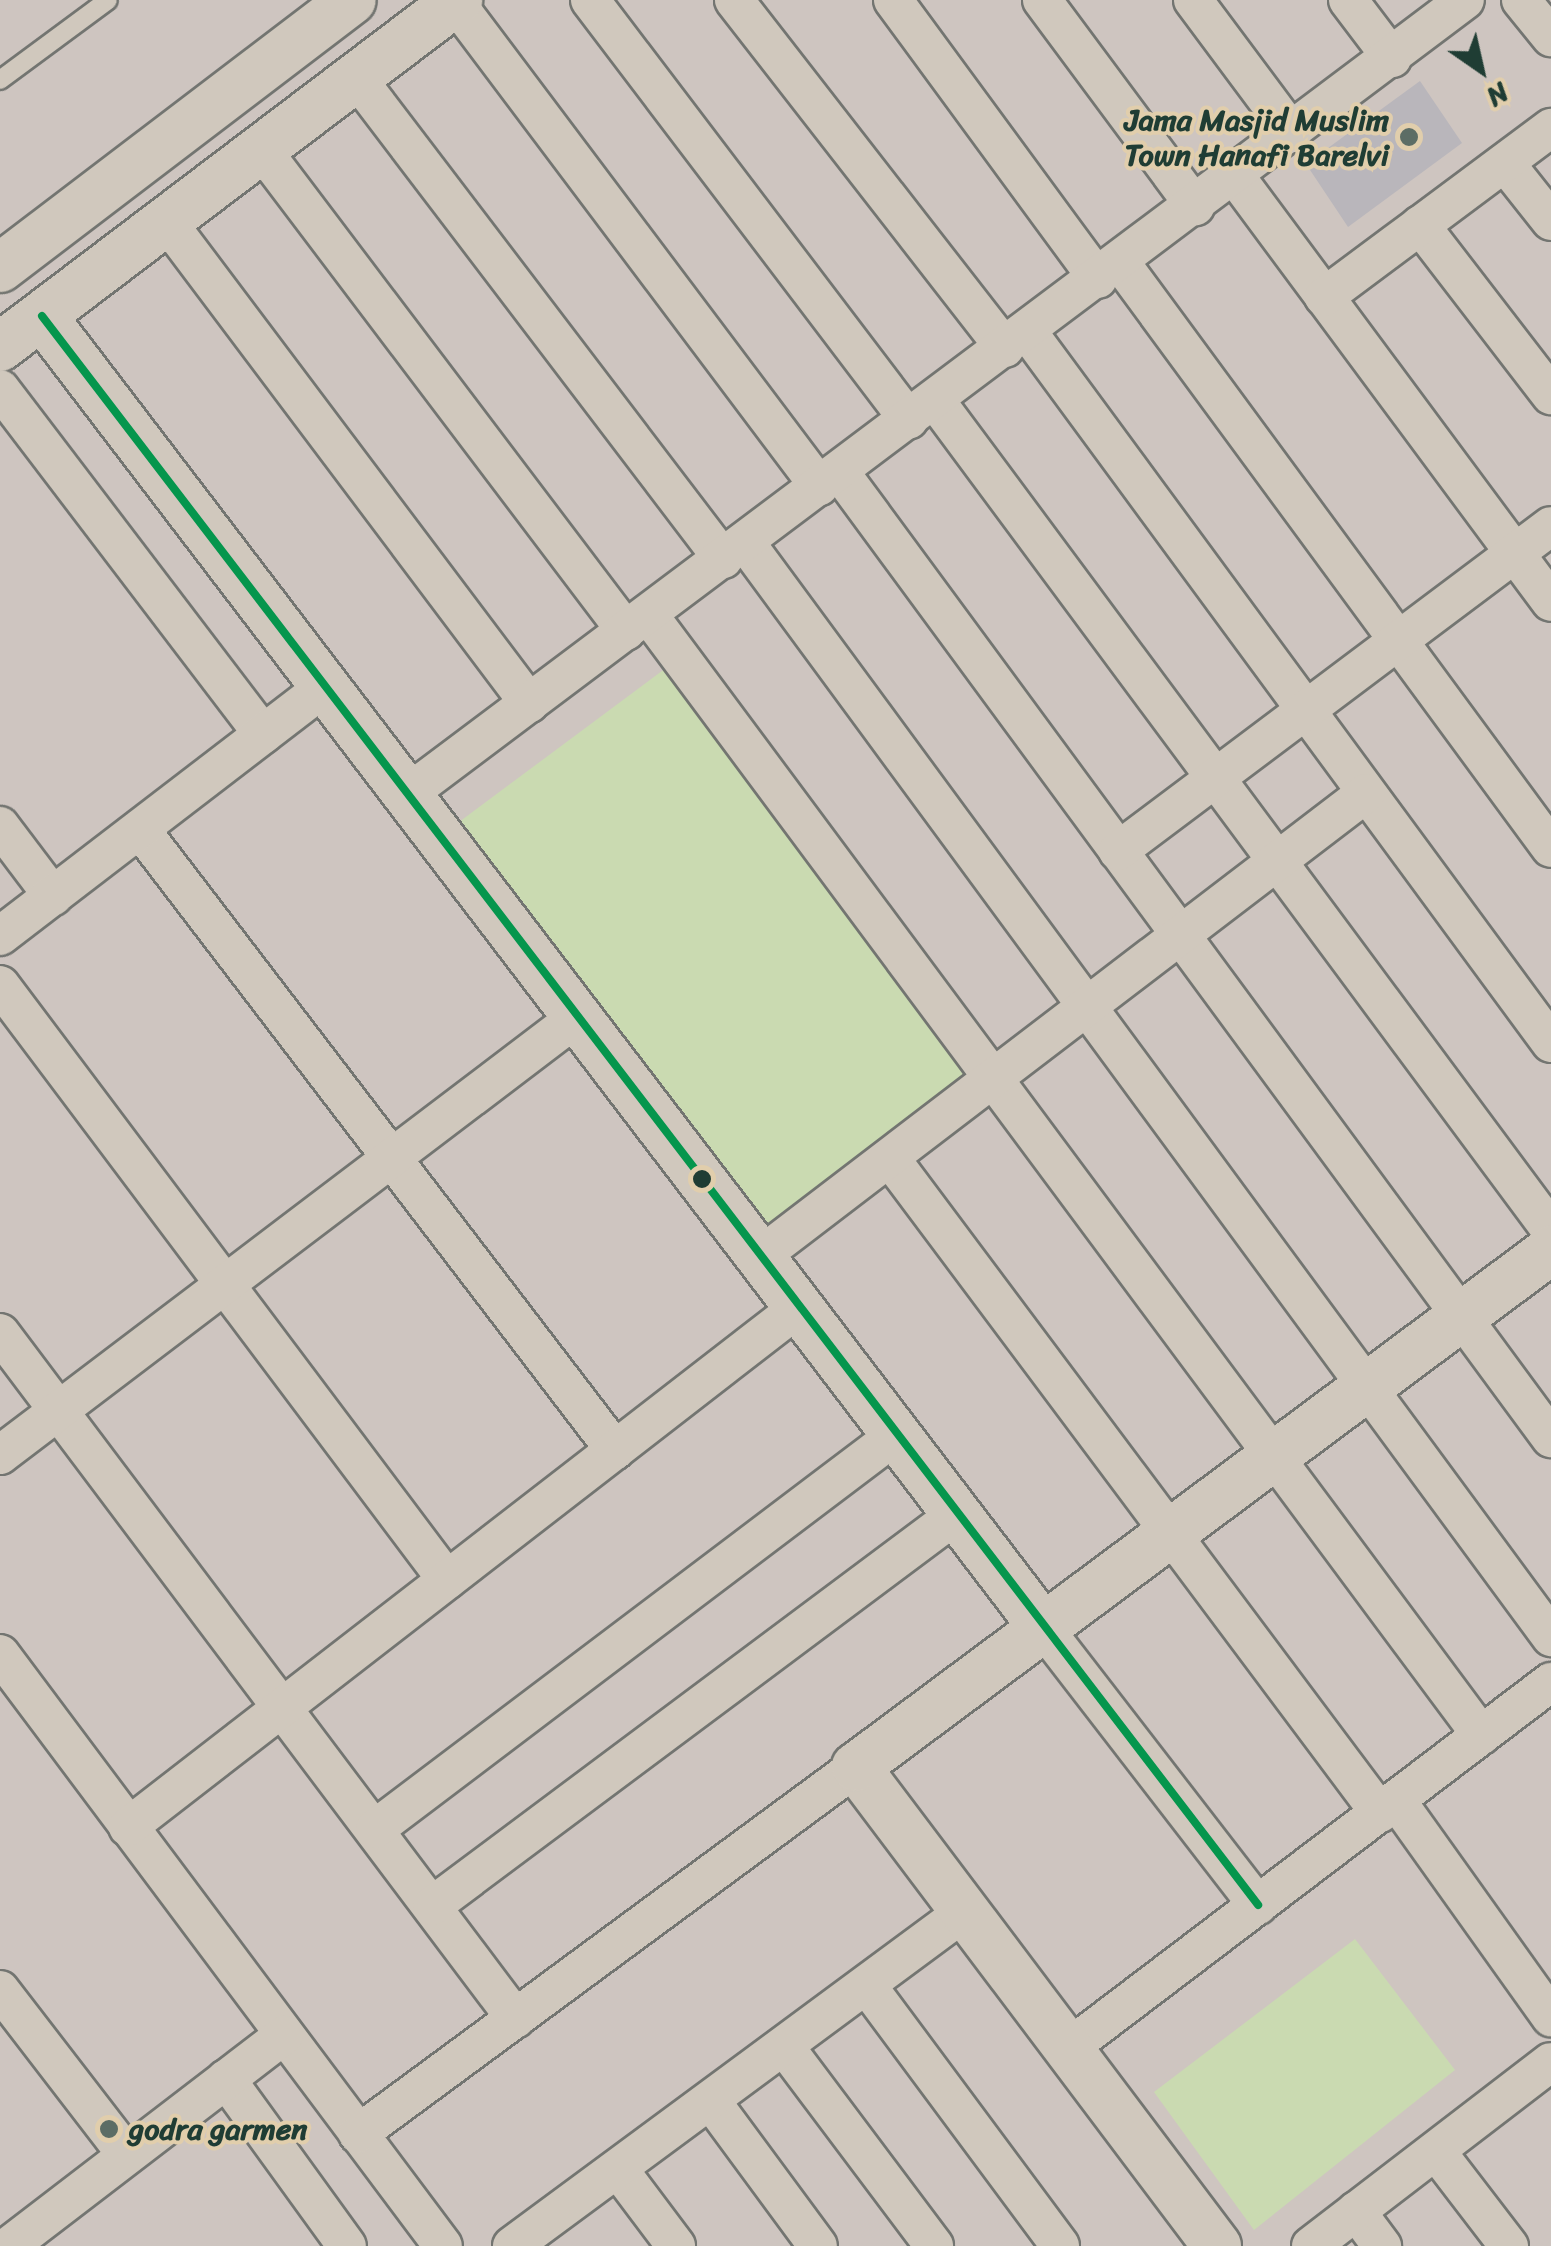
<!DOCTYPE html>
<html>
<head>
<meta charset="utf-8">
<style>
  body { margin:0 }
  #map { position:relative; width:1551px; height:2246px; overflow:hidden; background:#cec5c0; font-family:Sriracha,sans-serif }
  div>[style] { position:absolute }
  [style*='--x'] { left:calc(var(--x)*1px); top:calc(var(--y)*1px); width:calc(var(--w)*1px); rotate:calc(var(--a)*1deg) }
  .green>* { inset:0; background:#cadab1 }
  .building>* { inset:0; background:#b9b6bb }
  .roads { filter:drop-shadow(2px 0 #737571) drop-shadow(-2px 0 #737571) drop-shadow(0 2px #737571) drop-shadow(0 -2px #737571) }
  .service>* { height:18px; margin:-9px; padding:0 9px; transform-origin:9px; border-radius:9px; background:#d0c8bd }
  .minor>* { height:38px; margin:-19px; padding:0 19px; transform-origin:19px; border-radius:19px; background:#d0c8bd }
  .tertiary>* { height:48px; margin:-24px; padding:0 24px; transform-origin:24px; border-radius:24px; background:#d0c8bd }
  .bus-1>* { height:8px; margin:-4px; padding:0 4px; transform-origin:4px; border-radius:4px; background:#05964d }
  .dots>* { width:28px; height:28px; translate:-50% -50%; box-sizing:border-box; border:5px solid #e1ceac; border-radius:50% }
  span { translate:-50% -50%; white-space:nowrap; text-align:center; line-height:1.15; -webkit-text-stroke:8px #e1ceac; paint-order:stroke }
  .poi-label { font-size:30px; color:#1f3d34; font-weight:700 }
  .right { translate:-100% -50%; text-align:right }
  .left { translate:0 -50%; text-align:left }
  .north { position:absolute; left:1431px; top:20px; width:100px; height:100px; -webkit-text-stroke:8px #e1ceac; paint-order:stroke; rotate:146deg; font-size:28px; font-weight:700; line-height:40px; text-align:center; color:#1f3d34 }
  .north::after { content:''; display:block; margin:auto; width:35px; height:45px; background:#1f3d34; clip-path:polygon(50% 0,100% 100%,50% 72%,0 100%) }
</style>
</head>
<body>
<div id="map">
  <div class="green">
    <div style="clip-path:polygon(670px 665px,969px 1075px,761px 1232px,455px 825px)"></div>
    <div style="clip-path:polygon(1355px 1939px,1455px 2070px,1254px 2230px,1154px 2092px)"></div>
  </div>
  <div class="building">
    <div style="clip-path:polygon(1420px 81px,1462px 143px,1348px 227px,1306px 164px)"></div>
  </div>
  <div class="roads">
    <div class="service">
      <div style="--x:0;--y:80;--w:134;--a:-36.5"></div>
    </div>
    <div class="minor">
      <div style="--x:590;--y:0;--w:527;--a:52.78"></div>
      <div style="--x:734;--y:0;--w:441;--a:52.1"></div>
      <div style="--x:893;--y:0;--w:346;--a:53.7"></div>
      <div style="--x:1042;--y:0;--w:257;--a:53.4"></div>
      <div style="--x:1193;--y:0;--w:166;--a:53.3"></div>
      <div style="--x:1348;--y:0;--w:73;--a:52.8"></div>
      <div style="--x:1521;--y:0;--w:48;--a:51"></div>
      <div style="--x:455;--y:2;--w:606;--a:53.05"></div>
      <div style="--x:356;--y:77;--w:606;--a:52.71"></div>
      <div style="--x:262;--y:150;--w:603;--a:52.88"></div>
      <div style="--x:1505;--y:163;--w:74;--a:51.6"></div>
      <div style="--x:1235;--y:176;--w:530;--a:53.43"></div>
      <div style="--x:165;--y:219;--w:606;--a:53.05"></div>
      <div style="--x:1420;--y:225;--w:215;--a:52.4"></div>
      <div style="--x:1120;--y:262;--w:727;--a:53.67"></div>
      <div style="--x:1324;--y:297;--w:283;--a:-36.7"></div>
      <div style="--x:1027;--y:331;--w:884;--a:53.65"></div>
      <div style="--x:0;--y:389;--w:434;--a:52.7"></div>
      <div style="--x:935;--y:400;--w:1034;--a:53.42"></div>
      <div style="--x:839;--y:471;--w:1201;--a:53.64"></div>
      <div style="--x:745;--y:542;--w:1360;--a:53.64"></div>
      <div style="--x:648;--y:614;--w:1397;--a:53.38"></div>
      <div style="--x:406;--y:795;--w:1324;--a:-36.9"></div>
      <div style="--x:0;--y:826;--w:88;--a:52.9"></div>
      <div style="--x:140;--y:829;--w:782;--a:52.59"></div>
      <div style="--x:1118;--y:851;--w:541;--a:-36.89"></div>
      <div style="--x:0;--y:936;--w:407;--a:-37.5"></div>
      <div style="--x:0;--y:985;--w:744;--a:53.08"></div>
      <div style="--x:890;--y:1158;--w:818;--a:53.2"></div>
      <div style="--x:759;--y:1257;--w:764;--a:-37.39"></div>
      <div style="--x:0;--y:1333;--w:858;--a:53.05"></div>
      <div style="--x:0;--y:1455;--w:723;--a:-37.19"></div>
      <div style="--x:1042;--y:1626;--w:353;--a:52.3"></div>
      <div style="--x:0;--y:1654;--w:739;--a:53.19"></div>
      <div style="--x:1396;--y:1800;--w:267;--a:54.5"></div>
      <div style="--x:128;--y:1827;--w:848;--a:-37.76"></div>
      <div style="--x:375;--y:1829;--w:653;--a:-37.1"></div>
      <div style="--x:432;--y:1906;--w:655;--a:-36.75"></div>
      <div style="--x:868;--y:1987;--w:322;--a:53.4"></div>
      <div style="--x:0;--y:1990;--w:208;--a:52.4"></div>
      <div style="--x:784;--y:2046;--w:250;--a:53.1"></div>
      <div style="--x:1066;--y:2050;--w:609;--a:-37.19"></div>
      <div style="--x:226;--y:2079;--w:206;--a:54.1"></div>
      <div style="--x:711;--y:2101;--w:180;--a:53.6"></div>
      <div style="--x:358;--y:2134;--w:619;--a:-36.39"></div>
      <div style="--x:1436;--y:2151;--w:120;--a:52.5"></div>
      <div style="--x:619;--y:2170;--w:95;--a:53.1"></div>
      <div style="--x:1356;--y:2211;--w:44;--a:53.4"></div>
      <div style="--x:9;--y:2246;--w:347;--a:-37.5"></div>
      <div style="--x:512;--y:2246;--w:562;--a:-36.46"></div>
      <div style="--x:1311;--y:2246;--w:302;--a:-37.5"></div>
    </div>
    <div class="tertiary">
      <div style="--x:0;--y:268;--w:442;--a:-37.3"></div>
      <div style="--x:42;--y:316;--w:1648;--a:52.64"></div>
      <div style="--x:0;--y:347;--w:575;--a:-37.15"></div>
      <div style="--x:1217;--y:2246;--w:600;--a:-127"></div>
      <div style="--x:856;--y:1767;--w:866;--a:-36.65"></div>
    </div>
  </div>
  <div class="bus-1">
    <div style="--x:42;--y:316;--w:2001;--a:52.57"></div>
  </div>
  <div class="dots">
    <div style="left:1409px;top:137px;background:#5c6d65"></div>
    <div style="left:702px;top:1179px;background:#1f3d34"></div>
    <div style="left:109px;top:2129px;background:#5c6d65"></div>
  </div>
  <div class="poi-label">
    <span class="right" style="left:1389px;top:137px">Jama Masjid Muslim<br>Town Hanafi Barelvi</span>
    <span class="left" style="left:129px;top:2129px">godra garmen</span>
  </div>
  <div class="north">N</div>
</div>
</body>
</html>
